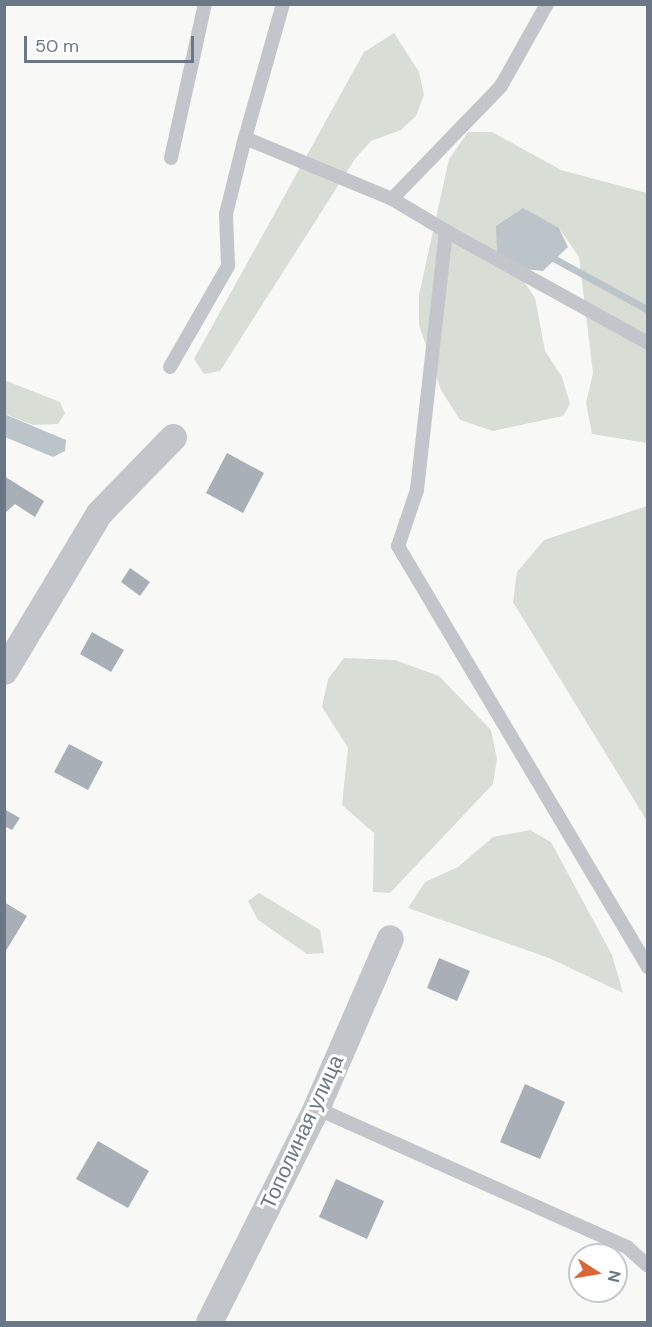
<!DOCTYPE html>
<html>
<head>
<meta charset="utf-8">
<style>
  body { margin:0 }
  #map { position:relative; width:652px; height:1327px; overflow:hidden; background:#f8f9f6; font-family:"DM Sans",sans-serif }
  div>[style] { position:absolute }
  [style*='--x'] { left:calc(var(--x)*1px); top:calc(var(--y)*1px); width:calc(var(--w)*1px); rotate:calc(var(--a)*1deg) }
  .green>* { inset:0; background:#d8ddd6 }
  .water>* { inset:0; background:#bac4c9 }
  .stream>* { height:7px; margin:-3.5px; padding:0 3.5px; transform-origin:3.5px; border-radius:3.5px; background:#bac4c9 }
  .building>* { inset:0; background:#a8afb6 }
  .lane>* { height:14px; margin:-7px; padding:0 7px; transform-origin:7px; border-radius:7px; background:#c2c5c9 }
  .street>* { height:27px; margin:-13.5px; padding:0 13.5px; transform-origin:13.5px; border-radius:13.5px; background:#c2c5c9 }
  span { translate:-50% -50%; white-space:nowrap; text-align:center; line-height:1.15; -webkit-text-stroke:6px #fff; paint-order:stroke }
  .street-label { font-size:21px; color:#697786 }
  .frame { position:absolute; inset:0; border:6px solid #697786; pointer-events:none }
  .north { position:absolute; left:568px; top:1243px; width:60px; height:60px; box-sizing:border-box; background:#fff; border:2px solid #c3c9cf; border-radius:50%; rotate:102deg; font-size:16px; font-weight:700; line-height:24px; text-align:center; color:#697786 }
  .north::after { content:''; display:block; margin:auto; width:21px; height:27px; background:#da6635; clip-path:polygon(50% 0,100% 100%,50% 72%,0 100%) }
  .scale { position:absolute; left:24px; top:36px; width:170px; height:27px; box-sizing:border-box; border:3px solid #697786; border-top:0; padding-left:8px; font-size:18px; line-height:21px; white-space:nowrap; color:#697786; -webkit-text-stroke:4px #fff; paint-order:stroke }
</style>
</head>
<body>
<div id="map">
  <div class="green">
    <div style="clip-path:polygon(394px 33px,419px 72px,424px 95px,416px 116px,401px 130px,371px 141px,355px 159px,220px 371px,204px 374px,194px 359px,364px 52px)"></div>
    <div style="clip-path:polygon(468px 132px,492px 132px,561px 170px,647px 193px,647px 443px,592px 434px,586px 403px,593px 373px,579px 257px,559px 228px,515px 268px,535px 298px,545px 351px,562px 377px,570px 404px,563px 416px,493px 431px,460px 420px,441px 390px,419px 325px,419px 295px,449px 159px)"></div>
    <div style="clip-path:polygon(4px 380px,60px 402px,65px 413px,58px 424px,33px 425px,5px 414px)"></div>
    <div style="clip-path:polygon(647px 506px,648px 506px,647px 821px,513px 602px,517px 572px,544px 540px)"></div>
    <div style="clip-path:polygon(344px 658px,395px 660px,439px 676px,491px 730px,497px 759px,493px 784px,390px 893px,373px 892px,374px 833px,342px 805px,348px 748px,322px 707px,328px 679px)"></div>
    <div style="clip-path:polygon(530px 830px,551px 842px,612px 955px,623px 993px,549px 958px,408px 908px,425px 882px,458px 867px,493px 837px)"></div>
    <div style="clip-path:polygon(259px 893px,320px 930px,324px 953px,307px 954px,258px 920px,248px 901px)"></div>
  </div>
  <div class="water">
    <div style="clip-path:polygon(523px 208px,559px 228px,568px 247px,543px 271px,515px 268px,497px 253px,496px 226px)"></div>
    <div style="clip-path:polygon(4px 414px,66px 440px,65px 451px,53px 457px,5px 437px)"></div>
  </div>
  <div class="stream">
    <div style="--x:555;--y:259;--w:106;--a:28.7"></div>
  </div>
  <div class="building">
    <div style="clip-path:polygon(227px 453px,264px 473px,243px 513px,206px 493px)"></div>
    <div style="clip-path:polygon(4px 476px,44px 501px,35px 517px,15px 504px,4px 514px)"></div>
    <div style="clip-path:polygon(130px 568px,150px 582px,140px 596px,121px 582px)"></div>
    <div style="clip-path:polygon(92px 632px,124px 650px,111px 672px,80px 654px)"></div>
    <div style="clip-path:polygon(69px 744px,103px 762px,88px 790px,54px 772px)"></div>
    <div style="clip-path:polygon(4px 809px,20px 818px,12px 830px,4px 826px)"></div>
    <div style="clip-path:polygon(4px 902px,27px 916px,4px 954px)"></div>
    <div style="clip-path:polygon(439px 958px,470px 971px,457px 1001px,427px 988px)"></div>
    <div style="clip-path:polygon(525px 1084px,565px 1102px,540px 1159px,500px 1142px)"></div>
    <div style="clip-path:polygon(98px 1141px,149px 1171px,128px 1208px,76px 1179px)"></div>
    <div style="clip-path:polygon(336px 1179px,384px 1201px,367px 1239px,319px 1217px)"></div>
  </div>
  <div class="lane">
    <div style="--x:245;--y:138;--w:139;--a:-74.2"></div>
    <div style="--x:171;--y:158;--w:158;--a:-77.6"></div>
    <div style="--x:446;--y:231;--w:63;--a:-149.3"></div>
    <div style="--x:392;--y:199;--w:157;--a:-46"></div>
    <div style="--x:501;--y:86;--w:94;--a:-60.7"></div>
    <div style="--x:648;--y:343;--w:231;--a:-151"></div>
    <div style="--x:446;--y:231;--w:261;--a:96.4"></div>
    <div style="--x:417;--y:490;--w:59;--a:108.7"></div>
    <div style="--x:398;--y:546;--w:490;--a:59.3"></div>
    <div style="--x:170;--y:367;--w:116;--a:-60.1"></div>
    <div style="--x:228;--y:266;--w:52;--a:-92.2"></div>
    <div style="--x:226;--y:214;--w:78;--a:-76"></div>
    <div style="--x:245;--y:138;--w:159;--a:22.5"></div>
    <div style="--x:316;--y:1108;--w:341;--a:24.1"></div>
    <div style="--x:627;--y:1247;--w:28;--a:42"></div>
  </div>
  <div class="street">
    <div style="--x:4;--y:671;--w:184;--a:-59"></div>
    <div style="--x:99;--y:513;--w:106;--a:-45.8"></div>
    <div style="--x:209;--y:1322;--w:239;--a:-63.4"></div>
    <div style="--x:316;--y:1108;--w:185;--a:-66.5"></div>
  </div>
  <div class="street-label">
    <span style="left:302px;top:1132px;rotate:-65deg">Тополиная улица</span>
  </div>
  <div class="frame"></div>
  <div class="north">N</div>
  <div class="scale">50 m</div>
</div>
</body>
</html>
